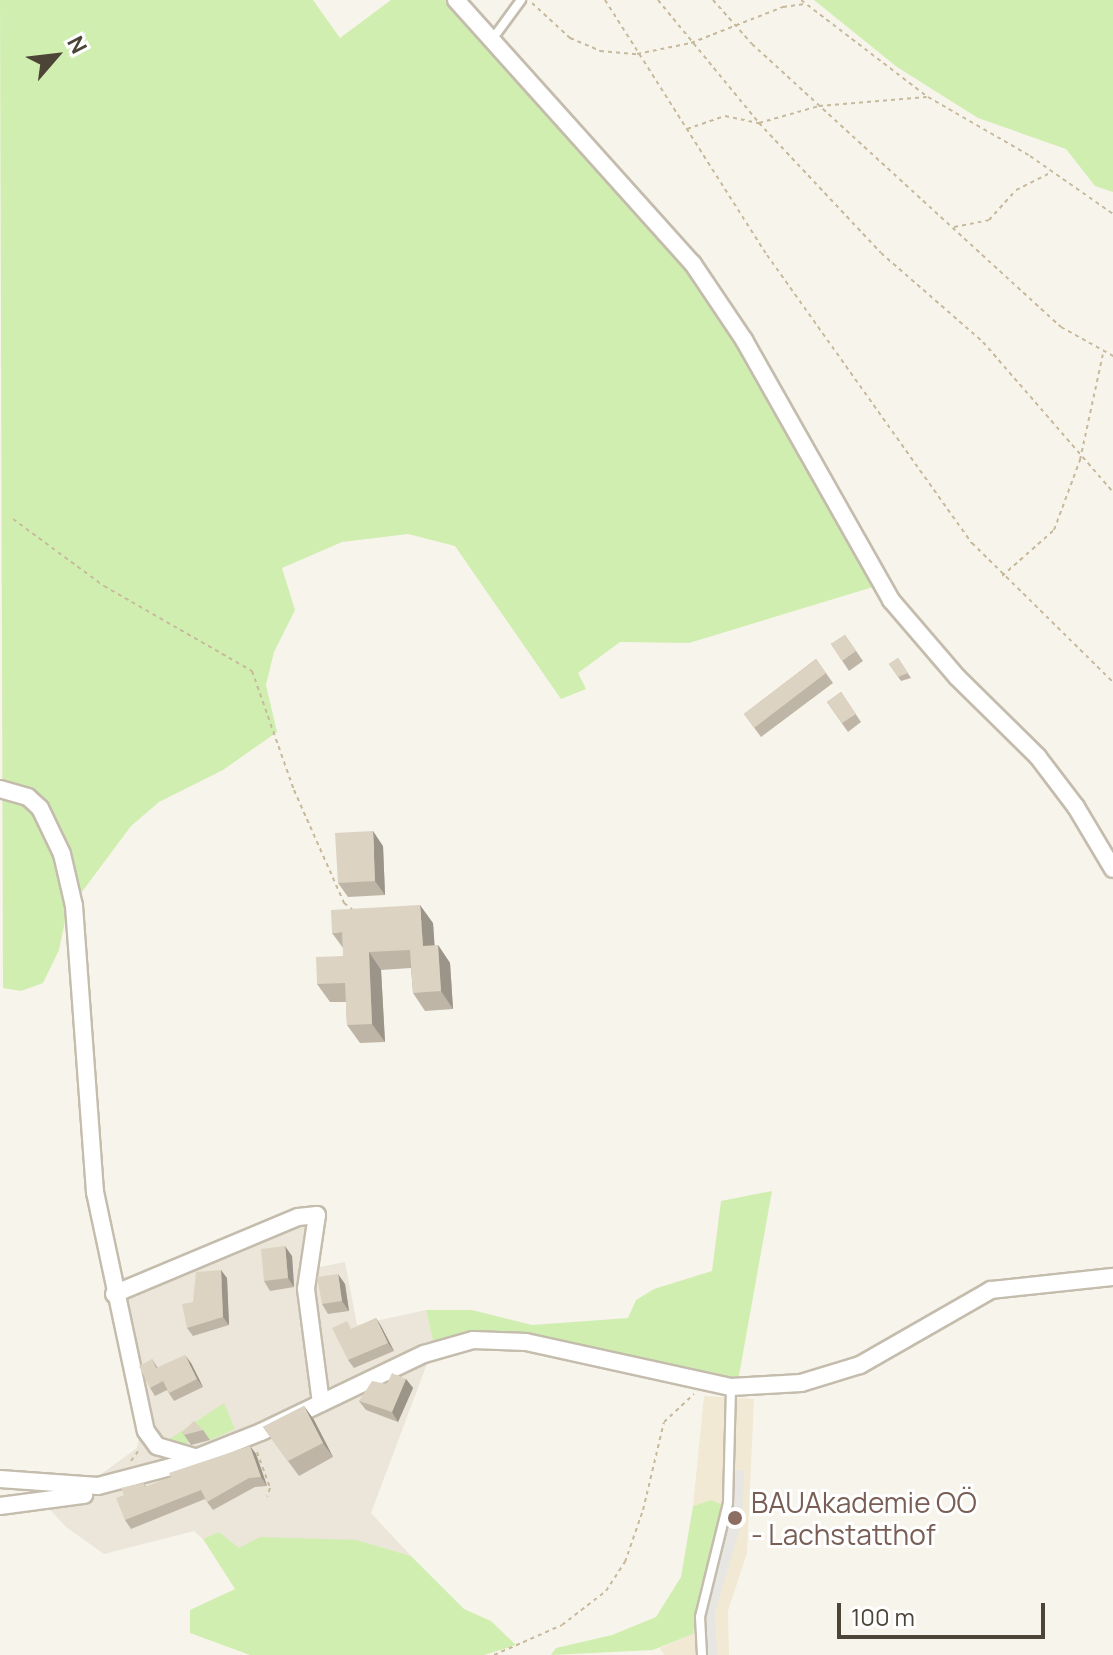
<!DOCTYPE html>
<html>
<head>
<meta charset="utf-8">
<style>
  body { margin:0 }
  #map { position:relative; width:1113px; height:1655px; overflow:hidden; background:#f7f4eb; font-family:Manrope,sans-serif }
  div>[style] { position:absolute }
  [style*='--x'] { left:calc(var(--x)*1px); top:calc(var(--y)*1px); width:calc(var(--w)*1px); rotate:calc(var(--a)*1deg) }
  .residential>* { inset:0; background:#ebe6d9 }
  .education>* { inset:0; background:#f1e9d4 }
  .green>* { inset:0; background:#d1eeb1 }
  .parking>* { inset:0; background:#e8e6e3 }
  .path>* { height:2px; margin-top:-1px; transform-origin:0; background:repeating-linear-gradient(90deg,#c7b99c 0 4px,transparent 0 8px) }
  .roads { filter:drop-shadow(2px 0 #c4bcac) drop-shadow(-2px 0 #c4bcac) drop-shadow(0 2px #c4bcac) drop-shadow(0 -2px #c4bcac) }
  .lane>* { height:8px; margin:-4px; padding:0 4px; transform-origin:4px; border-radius:4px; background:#fff }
  .street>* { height:16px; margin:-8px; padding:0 8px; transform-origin:8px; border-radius:8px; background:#fff }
  .wall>* { inset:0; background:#beb5a7 }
  .shaded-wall>* { inset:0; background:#9b9488 }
  .building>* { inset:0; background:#ddd3c2 }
  .dots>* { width:22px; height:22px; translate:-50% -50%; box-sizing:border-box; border:4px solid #fff; border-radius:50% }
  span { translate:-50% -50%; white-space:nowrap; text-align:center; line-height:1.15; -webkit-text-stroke:6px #fff; paint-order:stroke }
  .education-label { font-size:28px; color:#785e54 }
  .left { translate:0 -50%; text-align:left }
  .north { position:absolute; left:16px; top:16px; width:80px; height:80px; -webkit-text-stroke:6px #fff; paint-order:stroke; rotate:62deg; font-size:22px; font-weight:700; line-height:32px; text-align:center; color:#4c4537 }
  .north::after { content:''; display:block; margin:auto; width:28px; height:36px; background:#4c4537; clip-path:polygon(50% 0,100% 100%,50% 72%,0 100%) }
  .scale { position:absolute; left:837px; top:1603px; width:208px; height:36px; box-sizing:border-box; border:4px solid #4c4537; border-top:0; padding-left:10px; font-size:24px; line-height:28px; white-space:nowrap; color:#4c4537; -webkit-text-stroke:6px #fff; paint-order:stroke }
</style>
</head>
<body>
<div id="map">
  <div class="residential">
    <div style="clip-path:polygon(317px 1215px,315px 1268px,345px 1262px,357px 1325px,426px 1310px,434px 1345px,371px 1513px,411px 1556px,357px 1540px,239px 1549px,219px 1532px,203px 1539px,194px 1531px,104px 1554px,66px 1527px,42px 1501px,93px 1480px,137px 1448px,140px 1431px,115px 1297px)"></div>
  </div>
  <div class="education">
    <div style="clip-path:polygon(704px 1396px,754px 1399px,747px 1553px,728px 1611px,729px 1655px,664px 1655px,660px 1648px,693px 1634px,701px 1585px,722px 1529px,711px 1500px,693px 1506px)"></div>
  </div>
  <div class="green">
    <div style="clip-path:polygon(0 0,313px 0,340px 38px,391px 0,450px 0,703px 287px,873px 587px,689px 643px,620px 642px,578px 673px,586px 689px,561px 699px,455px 546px,408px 534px,342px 542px,282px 568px,295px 610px,274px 652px,266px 685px,277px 732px,223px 770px,159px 802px,131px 826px,67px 912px,59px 950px,43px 983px,21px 991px,3px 988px)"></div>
    <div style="clip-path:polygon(814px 0,1113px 0,1113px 192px,1095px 186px,1066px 149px,978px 118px,897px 67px)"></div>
    <div style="clip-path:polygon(772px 1191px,738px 1381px,544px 1341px,434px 1345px,426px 1310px,472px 1310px,532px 1325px,628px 1318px,636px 1300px,654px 1289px,712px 1271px,721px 1201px)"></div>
    <div style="clip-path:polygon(224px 1403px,235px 1429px,210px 1440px,200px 1431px,187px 1443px,192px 1451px,165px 1442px)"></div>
    <div style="clip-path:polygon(711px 1500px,723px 1505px,722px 1529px,701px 1585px,693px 1634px,653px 1650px,551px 1655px,556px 1648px,612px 1635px,656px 1617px,681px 1577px,693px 1506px)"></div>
    <div style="clip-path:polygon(219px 1532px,239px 1548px,260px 1537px,357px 1540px,411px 1556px,464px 1609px,491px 1621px,516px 1645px,484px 1655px,250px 1655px,190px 1633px,190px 1610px,235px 1589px,203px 1539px)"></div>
  </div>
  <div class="parking">
    <div style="clip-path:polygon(734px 1470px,744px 1471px,742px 1522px,715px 1612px,717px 1655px,704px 1655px,703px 1611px,731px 1514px)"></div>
  </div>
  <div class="path">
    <div style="--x:605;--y:0;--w:302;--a:57.6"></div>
    <div style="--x:767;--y:255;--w:354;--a:54.6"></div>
    <div style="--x:972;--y:543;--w:198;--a:44.6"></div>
    <div style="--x:658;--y:0;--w:159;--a:50.6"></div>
    <div style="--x:759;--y:123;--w:178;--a:46.8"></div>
    <div style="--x:881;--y:253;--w:135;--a:41.1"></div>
    <div style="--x:983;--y:342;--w:198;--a:49.1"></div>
    <div style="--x:713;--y:0;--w:59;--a:48.4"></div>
    <div style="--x:752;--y:44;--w:419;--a:42.5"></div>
    <div style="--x:1061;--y:327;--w:60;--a:29.1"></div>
    <div style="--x:801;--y:0;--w:160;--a:37.4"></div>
    <div style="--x:928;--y:97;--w:118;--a:30"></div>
    <div style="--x:1030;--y:156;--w:101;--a:34.9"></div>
    <div style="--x:532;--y:3;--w:52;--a:42.6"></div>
    <div style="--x:570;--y:38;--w:33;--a:23"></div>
    <div style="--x:600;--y:51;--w:37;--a:5"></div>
    <div style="--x:637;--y:54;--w:55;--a:-11.5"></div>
    <div style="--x:691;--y:43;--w:99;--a:-21.4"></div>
    <div style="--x:783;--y:7;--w:22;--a:-8"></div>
    <div style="--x:687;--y:129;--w:40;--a:-18.9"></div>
    <div style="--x:725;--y:116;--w:35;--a:12"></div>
    <div style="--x:759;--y:123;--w:62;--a:-15.8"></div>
    <div style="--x:819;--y:106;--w:108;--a:-4.8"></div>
    <div style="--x:954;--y:227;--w:36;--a:-11"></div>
    <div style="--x:989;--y:220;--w:40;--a:-48"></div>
    <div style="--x:1016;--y:190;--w:40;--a:-26.6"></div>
    <div style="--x:13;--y:519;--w:113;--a:36.4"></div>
    <div style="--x:104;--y:586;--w:171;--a:29.9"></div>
    <div style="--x:252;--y:671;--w:126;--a:70.6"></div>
    <div style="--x:294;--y:790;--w:124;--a:66.1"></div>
    <div style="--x:344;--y:903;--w:10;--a:37"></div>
    <div style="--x:1002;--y:576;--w:69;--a:-41.5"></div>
    <div style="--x:1054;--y:530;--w:75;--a:-69.6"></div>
    <div style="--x:1080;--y:460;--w:108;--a:-77.8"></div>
    <div style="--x:257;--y:1452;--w:38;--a:70"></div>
    <div style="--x:270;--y:1488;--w:9;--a:108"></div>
    <div style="--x:131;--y:1461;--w:14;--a:-54"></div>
    <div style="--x:494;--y:1655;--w:74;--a:-23.8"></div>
    <div style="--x:562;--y:1625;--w:56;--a:-37.7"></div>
    <div style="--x:606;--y:1591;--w:35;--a:-57"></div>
    <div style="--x:625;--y:1562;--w:55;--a:-70.9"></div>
    <div style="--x:643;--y:1510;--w:90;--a:-76.6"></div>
    <div style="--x:664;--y:1422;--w:41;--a:-43"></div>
  </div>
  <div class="roads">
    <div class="lane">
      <div style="--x:491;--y:41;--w:51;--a:-53.8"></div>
      <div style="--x:702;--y:1655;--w:38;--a:-93"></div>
      <div style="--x:700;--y:1617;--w:117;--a:-76.2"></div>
      <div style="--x:728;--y:1503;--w:115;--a:-88.5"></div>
    </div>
    <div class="street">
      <div style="--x:456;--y:0;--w:355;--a:48.1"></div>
      <div style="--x:693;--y:264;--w:92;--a:56.1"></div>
      <div style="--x:744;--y:340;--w:299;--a:60.5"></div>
      <div style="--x:891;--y:600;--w:101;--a:49.4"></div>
      <div style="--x:957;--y:677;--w:114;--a:44.6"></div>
      <div style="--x:1038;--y:757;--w:63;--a:52.8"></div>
      <div style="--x:1076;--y:807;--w:72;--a:59.2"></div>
      <div style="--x:0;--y:789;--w:29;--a:16"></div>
      <div style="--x:28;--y:797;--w:16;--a:43"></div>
      <div style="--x:40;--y:808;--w:51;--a:64.4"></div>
      <div style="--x:62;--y:854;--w:53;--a:77"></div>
      <div style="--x:74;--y:906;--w:287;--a:85.8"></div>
      <div style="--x:95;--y:1192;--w:244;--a:78"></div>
      <div style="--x:146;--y:1431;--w:19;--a:54"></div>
      <div style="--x:157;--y:1446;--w:43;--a:16.3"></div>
      <div style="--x:114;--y:1294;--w:199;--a:-22.7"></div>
      <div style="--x:298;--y:1217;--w:19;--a:-6"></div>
      <div style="--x:317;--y:1215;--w:75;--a:98.5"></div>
      <div style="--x:306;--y:1289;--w:115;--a:82.5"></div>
      <div style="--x:0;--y:1479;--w:98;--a:4.1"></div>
      <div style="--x:98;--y:1486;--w:83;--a:-14.7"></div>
      <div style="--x:178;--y:1465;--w:89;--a:-21.7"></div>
      <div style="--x:261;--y:1432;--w:181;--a:-25.6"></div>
      <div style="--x:424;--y:1354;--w:51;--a:-15.9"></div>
      <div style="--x:473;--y:1340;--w:53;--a:2.2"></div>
      <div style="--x:526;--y:1342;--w:210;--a:12.4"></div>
      <div style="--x:731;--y:1387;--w:70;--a:-3.3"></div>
      <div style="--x:801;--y:1383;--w:62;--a:-17"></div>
      <div style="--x:860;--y:1365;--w:151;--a:-29.8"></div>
      <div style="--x:991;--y:1290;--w:123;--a:-6.1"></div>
      <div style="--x:0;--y:1506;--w:85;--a:-7.5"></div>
    </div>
  </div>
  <div class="wall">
    <div style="clip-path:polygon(845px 635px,863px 661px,849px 671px,831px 644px)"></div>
    <div style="clip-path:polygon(898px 658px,911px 678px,901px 681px,889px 664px)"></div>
    <div style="clip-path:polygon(816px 659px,833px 683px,761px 737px,744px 714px)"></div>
    <div style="clip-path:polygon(841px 692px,861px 722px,848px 732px,827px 702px)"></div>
    <div style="clip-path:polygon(383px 846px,385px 895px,348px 897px,338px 883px)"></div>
    <div style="clip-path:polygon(433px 923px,434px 946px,438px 945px,450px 963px,453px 1009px,425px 1011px,413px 993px,411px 968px,381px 970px,385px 1042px,360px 1043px,347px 1025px,346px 1002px,330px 1002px,317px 984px,343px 956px,343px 948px,332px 933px)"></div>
    <div style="clip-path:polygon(292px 1256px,294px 1287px,270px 1291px,264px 1281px)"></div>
    <div style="clip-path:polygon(227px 1278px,229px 1325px,193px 1336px,187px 1328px,193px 1302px)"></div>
    <div style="clip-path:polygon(345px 1284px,349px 1311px,328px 1314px,322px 1304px)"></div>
    <div style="clip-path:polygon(376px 1318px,381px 1326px,394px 1351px,354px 1368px,348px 1360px,353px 1329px)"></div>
    <div style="clip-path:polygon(152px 1359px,158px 1368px,191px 1363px,203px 1387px,174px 1401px,167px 1390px,155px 1396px,150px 1388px)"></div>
    <div style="clip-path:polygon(406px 1379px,413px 1388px,398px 1422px,366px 1410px,359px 1401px,387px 1384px)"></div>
    <div style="clip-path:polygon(304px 1406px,314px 1420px,333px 1457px,299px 1476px,263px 1427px)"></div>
    <div style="clip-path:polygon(203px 1430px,210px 1440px,191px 1445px,182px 1432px)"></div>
    <div style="clip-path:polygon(250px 1446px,256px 1454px,267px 1486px,255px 1487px,213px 1510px,205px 1499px,131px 1529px,125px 1520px,124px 1495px,144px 1483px,146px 1487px)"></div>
  </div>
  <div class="shaded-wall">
    <div style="clip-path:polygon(373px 831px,383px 846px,385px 895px,375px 881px)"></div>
    <div style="clip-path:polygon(420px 905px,433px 923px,436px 964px,423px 946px)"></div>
    <div style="clip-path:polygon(438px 945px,450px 963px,453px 1009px,441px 991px)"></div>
    <div style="clip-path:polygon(369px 952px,381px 970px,385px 1042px,372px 1024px)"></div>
    <div style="clip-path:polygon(285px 1246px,292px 1256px,294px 1287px,288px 1278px)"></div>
    <div style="clip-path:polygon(221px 1270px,227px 1278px,229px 1325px,223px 1317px)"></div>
    <div style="clip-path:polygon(338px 1274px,345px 1284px,349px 1311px,342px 1301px)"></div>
    <div style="clip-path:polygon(376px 1318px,381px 1326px,394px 1351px,388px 1343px)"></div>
    <div style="clip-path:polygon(185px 1355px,191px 1363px,203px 1387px,197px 1379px)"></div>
    <div style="clip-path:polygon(406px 1379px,413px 1388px,398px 1422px,392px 1412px)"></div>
    <div style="clip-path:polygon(304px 1406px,314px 1420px,333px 1457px,323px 1443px)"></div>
    <div style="clip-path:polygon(250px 1446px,256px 1454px,267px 1486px,261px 1477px)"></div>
  </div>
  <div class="building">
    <div style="clip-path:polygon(845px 635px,856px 651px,842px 661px,831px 644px)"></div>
    <div style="clip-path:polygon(898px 658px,908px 673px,898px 677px,889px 664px)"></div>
    <div style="clip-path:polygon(816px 659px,826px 673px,754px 728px,744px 714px)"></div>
    <div style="clip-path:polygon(841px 692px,856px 714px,842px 723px,827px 702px)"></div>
    <div style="clip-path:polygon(373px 831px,375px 881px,338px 883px,335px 833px)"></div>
    <div style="clip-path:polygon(420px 905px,423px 946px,438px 945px,441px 991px,413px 993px,410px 950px,369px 952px,372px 1024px,347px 1025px,345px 983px,317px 984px,316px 957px,343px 956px,342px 932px,332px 933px,331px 910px)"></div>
    <div style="clip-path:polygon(285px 1246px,288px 1278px,264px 1281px,261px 1249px)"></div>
    <div style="clip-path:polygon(221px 1270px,223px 1317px,187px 1328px,182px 1304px,193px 1302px,196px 1272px)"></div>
    <div style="clip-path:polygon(338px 1274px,342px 1301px,322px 1304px,317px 1277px)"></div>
    <div style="clip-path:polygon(376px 1318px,388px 1343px,348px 1360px,332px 1328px,347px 1321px,351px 1329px)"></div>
    <div style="clip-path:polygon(185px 1355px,197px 1379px,169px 1393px,163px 1381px,150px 1388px,139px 1366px,152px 1359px,156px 1368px)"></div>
    <div style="clip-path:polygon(392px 1373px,406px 1379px,392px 1412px,359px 1401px,372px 1381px,387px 1384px)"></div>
    <div style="clip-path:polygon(304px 1406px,323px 1443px,288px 1461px,263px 1427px)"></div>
    <div style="clip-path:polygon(194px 1421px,203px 1430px,184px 1435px,182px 1432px)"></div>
    <div style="clip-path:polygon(250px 1446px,261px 1477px,249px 1478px,207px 1502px,201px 1490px,125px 1520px,116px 1498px,124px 1495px,121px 1488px,144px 1483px,145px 1487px,171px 1477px,169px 1473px)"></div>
  </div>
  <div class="dots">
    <div style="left:735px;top:1518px;background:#8d6e63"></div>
  </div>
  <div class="education-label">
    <span class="left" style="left:751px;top:1518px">BAUAkademie OÖ<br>- Lachstatthof</span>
  </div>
  <div class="north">N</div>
  <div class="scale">100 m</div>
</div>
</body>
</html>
